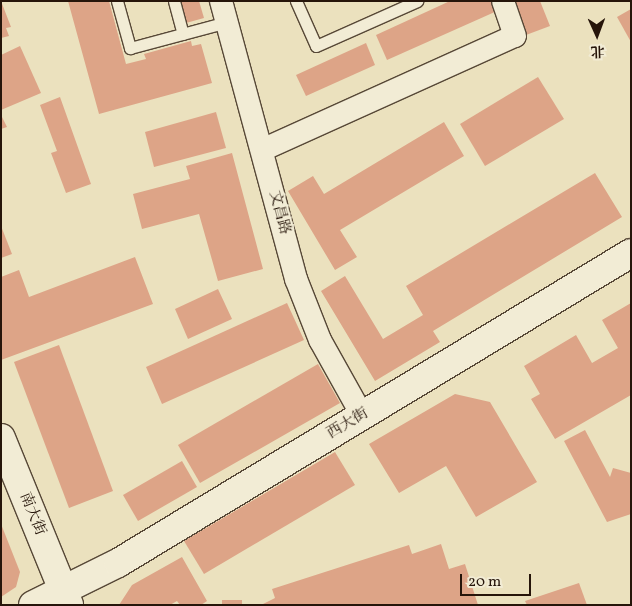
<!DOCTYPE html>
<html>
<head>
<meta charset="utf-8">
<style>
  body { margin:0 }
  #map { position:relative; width:632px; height:606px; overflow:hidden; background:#ebe1be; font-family:Vollkorn,"Noto Serif SC",serif }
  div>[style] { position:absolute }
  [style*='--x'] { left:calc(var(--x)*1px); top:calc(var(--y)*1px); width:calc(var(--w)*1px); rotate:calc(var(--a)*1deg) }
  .building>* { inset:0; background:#dda487 }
  .roads { filter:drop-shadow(1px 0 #574837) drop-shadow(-1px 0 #574837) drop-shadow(0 1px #574837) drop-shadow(0 -1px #574837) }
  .lane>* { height:11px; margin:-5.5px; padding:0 5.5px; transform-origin:5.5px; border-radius:5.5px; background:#f2ecd5 }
  .street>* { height:22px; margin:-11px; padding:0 11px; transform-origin:11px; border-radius:11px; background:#f2ecd5 }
  .secondary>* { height:28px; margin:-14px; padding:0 14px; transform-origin:14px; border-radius:14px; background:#f2ecd5 }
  span { translate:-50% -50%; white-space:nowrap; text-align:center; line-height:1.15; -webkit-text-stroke:4px #f2ecd5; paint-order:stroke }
  .street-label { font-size:15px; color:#26150a }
  .frame { position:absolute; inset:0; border:2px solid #26150a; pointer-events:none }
  .north { position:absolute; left:572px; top:10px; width:50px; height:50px; -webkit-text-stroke:4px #f2ecd5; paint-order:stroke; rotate:178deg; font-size:14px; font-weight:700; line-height:20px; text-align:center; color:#26150a }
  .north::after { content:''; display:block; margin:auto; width:18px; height:22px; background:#26150a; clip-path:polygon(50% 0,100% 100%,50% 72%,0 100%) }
  .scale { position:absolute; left:460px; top:574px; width:71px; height:22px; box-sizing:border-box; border:2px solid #26150a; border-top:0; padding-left:6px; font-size:15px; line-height:18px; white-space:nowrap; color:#26150a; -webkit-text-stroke:4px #f2ecd5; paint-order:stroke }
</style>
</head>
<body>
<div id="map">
  <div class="building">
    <div style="clip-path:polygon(1px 1px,11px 27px,6px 28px,9px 36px,1px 38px)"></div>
    <div style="clip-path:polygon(68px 1px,109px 1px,126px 64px,146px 59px,144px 54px,191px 41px,192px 46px,201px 44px,212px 83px,99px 114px)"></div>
    <div style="clip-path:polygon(180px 1px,199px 1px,204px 18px,186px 23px)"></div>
    <div style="clip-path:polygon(450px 1px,492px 1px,497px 11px,387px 60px,376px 35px)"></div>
    <div style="clip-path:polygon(513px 1px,540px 1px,550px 26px,526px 35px)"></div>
    <div style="clip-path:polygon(631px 9px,631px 42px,617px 17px)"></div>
    <div style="clip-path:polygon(366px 43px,375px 65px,306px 96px,296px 75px)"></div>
    <div style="clip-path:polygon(20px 46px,41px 93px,1px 110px,1px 55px)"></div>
    <div style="clip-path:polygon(538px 77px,564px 119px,485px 166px,460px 124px)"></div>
    <div style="clip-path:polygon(60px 97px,91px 184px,66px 193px,51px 153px,57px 151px,40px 105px)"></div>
    <div style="clip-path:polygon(216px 112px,226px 148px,154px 167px,145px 132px)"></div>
    <div style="clip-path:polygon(1px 115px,7px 127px,1px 129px)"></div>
    <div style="clip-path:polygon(444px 122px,464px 156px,340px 230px,357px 257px,335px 270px,288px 191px,313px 176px,324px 194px)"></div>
    <div style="clip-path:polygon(232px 153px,263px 269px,218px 281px,199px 214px,142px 229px,133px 194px,190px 179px,186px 166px)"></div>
    <div style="clip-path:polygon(595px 173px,622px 217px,433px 331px,440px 342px,375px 381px,321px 291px,345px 276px,383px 339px,423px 315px,406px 286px)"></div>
    <div style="clip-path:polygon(1px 226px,12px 254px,1px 258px)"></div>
    <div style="clip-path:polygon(135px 257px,153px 304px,1px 360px,1px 277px,19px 270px,29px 297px)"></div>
    <div style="clip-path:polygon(218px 289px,232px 319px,188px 339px,175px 309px)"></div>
    <div style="clip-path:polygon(287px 303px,304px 340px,162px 404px,146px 367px)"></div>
    <div style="clip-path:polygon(631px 303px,631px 395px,555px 439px,531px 399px,540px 394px,524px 366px,576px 335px,592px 363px,618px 348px,602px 320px)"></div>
    <div style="clip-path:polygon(59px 345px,113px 491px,69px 508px,14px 362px)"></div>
    <div style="clip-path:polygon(318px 364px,340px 403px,200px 483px,178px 445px)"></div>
    <div style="clip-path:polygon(455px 394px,490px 402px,537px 482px,476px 517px,446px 466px,399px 493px,369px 444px)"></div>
    <div style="clip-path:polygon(585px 430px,610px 477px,613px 468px,631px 473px,631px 514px,607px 522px,564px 441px)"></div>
    <div style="clip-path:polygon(335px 452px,355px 485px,204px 574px,184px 541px)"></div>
    <div style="clip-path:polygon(182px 461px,197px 487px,138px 521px,123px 495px)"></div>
    <div style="clip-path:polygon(1px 524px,20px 572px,16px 587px,1px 597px)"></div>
    <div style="clip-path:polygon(441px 544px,449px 569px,465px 564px,478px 605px,261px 605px,275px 598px,272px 589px,409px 545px,412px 554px)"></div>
    <div style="clip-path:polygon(182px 557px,207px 601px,201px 605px,180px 605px,177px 601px,170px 605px,119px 605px,132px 585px)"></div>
    <div style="clip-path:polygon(579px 583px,587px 605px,527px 605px,525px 601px)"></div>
    <div style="clip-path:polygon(222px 600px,242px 600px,242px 605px,222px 605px)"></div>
  </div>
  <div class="roads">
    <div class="lane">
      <div style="--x:117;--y:1;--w:49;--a:74.5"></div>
      <div style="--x:130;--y:48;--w:100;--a:-15"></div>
      <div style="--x:174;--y:1;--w:34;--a:75"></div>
      <div style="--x:296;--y:1;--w:49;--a:66"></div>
      <div style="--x:316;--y:46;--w:111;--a:-24"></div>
    </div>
    <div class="street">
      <div style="--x:221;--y:1;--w:288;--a:74.9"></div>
      <div style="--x:296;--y:279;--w:66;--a:68.5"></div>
      <div style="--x:320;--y:340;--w:86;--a:60.8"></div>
      <div style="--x:262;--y:150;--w:277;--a:-24.3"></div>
      <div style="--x:515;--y:36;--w:37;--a:-109"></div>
    </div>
    <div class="secondary">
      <div style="--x:1;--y:438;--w:180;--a:67.8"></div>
      <div style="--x:33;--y:605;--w:95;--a:-26.3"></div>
      <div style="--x:118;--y:563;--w:599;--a:-31.14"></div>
    </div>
  </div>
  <div class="street-label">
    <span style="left:279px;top:213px;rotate:75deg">文昌路</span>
    <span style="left:348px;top:424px;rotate:-31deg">西大街</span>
    <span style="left:32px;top:514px;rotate:68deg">南大街</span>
  </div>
  <div class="frame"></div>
  <div class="north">北</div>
  <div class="scale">20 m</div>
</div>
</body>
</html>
